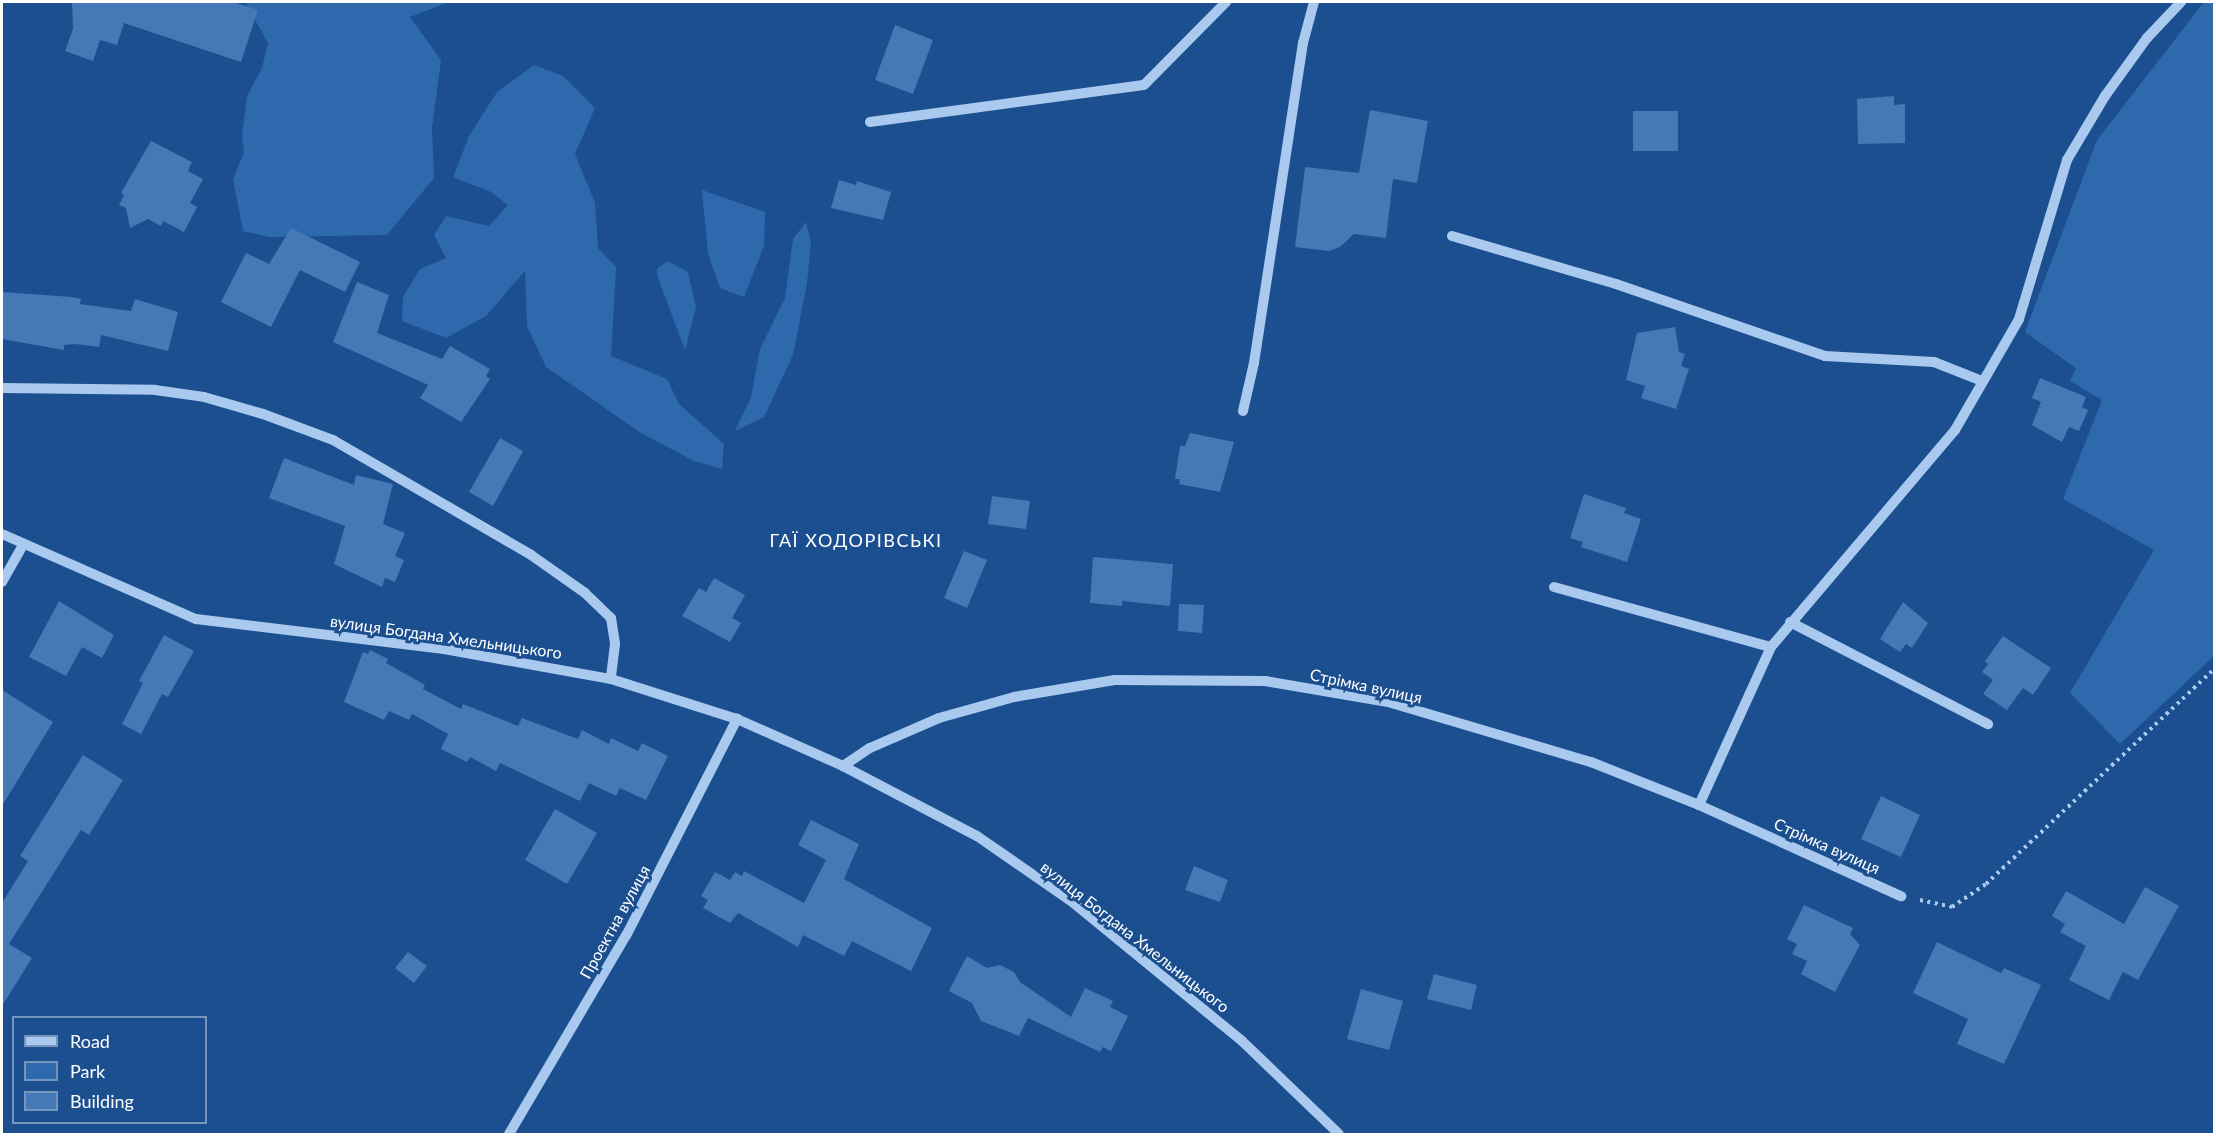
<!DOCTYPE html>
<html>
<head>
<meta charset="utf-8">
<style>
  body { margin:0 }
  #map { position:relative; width:2216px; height:1136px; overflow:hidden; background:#1b4f8f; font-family:Lato,sans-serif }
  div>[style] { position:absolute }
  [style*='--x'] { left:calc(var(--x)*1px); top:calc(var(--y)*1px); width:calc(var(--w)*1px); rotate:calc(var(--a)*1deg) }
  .green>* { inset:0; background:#2e69ad }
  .building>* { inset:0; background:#4478b7 }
  .path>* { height:4px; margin-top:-2px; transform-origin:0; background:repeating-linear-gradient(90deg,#a9c9ee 0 3px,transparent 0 7.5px) }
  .minor>* { height:10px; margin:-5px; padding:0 5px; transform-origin:5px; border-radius:5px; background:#a9c9ee }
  span { translate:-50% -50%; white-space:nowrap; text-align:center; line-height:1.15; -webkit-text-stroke:6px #1b4f8f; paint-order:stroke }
  .street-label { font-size:16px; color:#fff }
  .neighbourhood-label { font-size:18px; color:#fff; letter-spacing:1.5px }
  .frame { position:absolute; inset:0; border:3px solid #fff; pointer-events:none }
  .legend { position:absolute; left:12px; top:1016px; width:195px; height:108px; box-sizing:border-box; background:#1b4f8f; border:2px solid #7695bc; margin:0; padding:8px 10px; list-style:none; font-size:18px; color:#fff }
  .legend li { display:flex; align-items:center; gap:12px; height:30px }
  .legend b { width:30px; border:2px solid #7695bc }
</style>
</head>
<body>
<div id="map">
  <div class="green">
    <div style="clip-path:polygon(245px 2px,449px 2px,410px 17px,441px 60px,432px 128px,434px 178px,387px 235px,270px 237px,243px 231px,233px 179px,244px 153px,242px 136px,247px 96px,262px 68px,268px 43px)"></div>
    <div style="clip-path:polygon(2204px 2px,2214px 2px,2214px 656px,2120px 744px,2070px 693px,2154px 550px,2063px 499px,2102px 400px,2070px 381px,2076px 368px,2025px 332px,2097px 140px)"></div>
    <div style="clip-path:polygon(534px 65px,563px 76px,595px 108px,575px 154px,595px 203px,598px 248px,616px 267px,611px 356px,667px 379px,679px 404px,724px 444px,722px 469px,694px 461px,641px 433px,546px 367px,527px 326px,525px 271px,486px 316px,446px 338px,402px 321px,403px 297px,420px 269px,446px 258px,434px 235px,446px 216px,489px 226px,508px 205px,491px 192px,453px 177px,469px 136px,497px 92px)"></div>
    <div style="clip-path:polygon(702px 190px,765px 212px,764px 246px,744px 297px,720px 288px,708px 254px)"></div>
    <div style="clip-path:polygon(806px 222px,811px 242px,807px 283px,793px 355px,764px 417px,735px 431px,751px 397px,760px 349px,785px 298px,793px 239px)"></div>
    <div style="clip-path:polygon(667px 261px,688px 272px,696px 307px,685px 350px,658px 278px,657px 269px)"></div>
  </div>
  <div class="building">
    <div style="clip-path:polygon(72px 2px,233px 2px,258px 10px,241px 62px,124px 23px,117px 45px,100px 40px,93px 61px,65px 51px,73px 29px)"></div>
    <div style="clip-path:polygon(895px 25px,933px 40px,913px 94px,875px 80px)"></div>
    <div style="clip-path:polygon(1894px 96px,1894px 105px,1905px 104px,1905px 143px,1858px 144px,1857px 99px)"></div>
    <div style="clip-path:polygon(1370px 110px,1428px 121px,1417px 183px,1393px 179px,1386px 238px,1354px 234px,1340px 247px,1329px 251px,1295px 247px,1305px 167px,1359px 173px)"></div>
    <div style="clip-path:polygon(1633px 111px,1678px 111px,1678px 151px,1633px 151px)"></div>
    <div style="clip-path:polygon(151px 141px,192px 162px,188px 171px,203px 179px,190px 203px,197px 207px,184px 232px,163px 221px,161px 226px,148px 219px,130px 228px,126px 208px,119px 205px,124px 195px,121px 193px)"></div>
    <div style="clip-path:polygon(839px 180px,856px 185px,857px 181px,891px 192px,883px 220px,831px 208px)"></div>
    <div style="clip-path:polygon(291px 228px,360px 262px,345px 292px,300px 270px,271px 327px,221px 302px,246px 253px,269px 264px)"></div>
    <div style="clip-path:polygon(357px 282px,389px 295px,377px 333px,442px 359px,450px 346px,490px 369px,486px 376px,490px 379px,461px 422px,420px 398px,428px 385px,333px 342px)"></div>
    <div style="clip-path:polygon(2px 292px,72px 297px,81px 299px,80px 304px,131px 311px,135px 299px,178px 312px,168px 351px,101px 335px,99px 347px,75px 344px,64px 345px,64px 350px,2px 339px)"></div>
    <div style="clip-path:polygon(1675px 327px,1679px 352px,1685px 354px,1681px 366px,1689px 369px,1676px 409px,1641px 398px,1645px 386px,1626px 380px,1637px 333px)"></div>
    <div style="clip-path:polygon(2040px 378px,2086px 397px,2082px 407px,2088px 410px,2079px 431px,2069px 427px,2062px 442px,2032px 425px,2041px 402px,2032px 398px)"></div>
    <div style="clip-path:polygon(1190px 433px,1234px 442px,1220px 492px,1179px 484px,1180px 479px,1175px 479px,1180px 446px,1185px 446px)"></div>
    <div style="clip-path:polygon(500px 438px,523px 451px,493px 506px,469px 492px)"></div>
    <div style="clip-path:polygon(284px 458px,354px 485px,356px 475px,393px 484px,383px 524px,405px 533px,395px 556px,404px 560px,395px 582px,385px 578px,382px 587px,334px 564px,345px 526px,269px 498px)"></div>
    <div style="clip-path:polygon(1584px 494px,1626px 508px,1624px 513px,1641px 519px,1627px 562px,1581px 547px,1583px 542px,1570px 538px)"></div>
    <div style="clip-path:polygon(992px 496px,1030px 501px,1026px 529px,988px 524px)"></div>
    <div style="clip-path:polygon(964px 551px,987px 560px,967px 608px,944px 598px)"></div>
    <div style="clip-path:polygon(1093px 557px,1173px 564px,1170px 606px,1122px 601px,1122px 606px,1090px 603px)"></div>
    <div style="clip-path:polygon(714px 578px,745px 595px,732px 618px,741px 623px,730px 642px,682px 616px,699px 588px,706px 592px)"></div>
    <div style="clip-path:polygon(59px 601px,114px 635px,102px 658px,82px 647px,66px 676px,29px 657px)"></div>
    <div style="clip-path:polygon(1903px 602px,1928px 623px,1912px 648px,1906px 644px,1900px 652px,1880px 639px)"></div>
    <div style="clip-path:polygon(1179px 604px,1204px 605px,1202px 633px,1178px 631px)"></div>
    <div style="clip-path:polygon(164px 635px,194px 651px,168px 697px,162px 694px,141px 734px,122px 724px,143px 683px,139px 681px)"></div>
    <div style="clip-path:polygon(2003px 636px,2051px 668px,2033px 695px,2023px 688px,2007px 710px,1983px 694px,1993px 680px,1982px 672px,1988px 664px,1985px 661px)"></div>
    <div style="clip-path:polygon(370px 650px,388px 659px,386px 663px,425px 685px,423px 689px,461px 709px,463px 704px,518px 726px,522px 718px,578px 739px,582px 730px,609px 744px,611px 738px,638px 751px,642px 743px,668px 756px,646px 800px,620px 788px,616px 796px,589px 783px,580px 801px,500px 763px,496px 771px,470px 757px,467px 762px,441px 749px,448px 734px,412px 714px,409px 720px,389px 711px,384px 720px,344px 702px,363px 652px,368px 654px)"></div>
    <div style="clip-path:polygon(2px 690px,53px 722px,2px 806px)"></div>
    <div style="clip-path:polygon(83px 755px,123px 780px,89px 835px,81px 830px,9px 944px,32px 958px,2px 1006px,2px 903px,28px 861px,20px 856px)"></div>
    <div style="clip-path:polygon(1881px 796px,1920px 815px,1901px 857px,1861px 839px)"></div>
    <div style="clip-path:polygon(555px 809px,597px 833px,567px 884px,525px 860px)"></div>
    <div style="clip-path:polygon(811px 820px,859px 844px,844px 879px,932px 928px,911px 971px,852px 941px,844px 956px,803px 935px,798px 947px,738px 913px,730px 923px,703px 908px,708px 900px,701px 896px,715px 872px,730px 880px,735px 872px,742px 876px,744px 871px,804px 903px,826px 860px,798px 845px)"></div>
    <div style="clip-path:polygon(1194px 866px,1228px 880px,1220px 902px,1185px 890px)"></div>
    <div style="clip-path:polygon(2145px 887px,2179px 906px,2138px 980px,2123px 972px,2109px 1000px,2069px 980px,2086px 946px,2060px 932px,2065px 924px,2052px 916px,2066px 891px,2124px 924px)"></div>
    <div style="clip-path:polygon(1804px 905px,1853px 928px,1850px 934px,1860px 945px,1835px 992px,1801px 974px,1807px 961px,1792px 954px,1797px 944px,1787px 939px)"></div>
    <div style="clip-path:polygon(1937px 942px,2001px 973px,2004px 968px,2041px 985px,2004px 1064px,1957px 1044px,1968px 1019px,1913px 993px)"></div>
    <div style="clip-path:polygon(408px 952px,427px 966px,414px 983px,395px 968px)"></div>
    <div style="clip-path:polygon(967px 956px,987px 968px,1000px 965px,1014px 972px,1020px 982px,1071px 1017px,1085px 988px,1113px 1001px,1110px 1007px,1128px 1016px,1111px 1051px,1103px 1047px,1100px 1052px,1028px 1018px,1019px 1036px,981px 1021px,972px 1003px,949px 991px)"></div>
    <div style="clip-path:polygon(1434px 974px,1477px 985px,1471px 1010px,1427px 999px)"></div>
    <div style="clip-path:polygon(1361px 989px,1403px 1001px,1389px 1050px,1347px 1039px)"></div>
  </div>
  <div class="path">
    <div style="--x:1920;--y:900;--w:33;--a:12"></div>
    <div style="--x:1952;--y:907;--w:41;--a:-34.1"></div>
    <div style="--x:1986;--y:884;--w:313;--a:-43.3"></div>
  </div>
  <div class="minor">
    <div style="--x:870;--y:122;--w:276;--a:-7.7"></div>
    <div style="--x:1144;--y:85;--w:117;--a:-45.3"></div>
    <div style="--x:1452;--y:236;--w:171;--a:16.3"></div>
    <div style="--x:1616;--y:284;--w:221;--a:19"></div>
    <div style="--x:1825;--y:356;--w:109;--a:3.2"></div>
    <div style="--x:1934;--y:362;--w:52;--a:21.6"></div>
    <div style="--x:2;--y:388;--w:153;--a:0.7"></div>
    <div style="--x:155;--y:390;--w:49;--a:8.1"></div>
    <div style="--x:204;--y:397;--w:61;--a:16.1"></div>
    <div style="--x:263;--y:414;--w:75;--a:20.4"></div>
    <div style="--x:333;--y:440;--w:229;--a:30.1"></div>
    <div style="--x:531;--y:555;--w:66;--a:35.1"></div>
    <div style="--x:585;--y:593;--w:36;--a:44"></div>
    <div style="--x:611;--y:618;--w:26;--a:81"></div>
    <div style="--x:615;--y:644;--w:35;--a:97"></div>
    <div style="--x:1243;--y:411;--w:49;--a:-77.1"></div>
    <div style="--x:1254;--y:363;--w:324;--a:-81.3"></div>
    <div style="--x:1303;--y:43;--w:42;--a:-75"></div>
    <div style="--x:2;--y:534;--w:212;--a:23.7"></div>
    <div style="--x:196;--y:619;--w:250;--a:6.9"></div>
    <div style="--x:444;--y:649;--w:170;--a:10.2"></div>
    <div style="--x:611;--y:679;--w:132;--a:17.6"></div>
    <div style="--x:737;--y:719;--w:116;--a:23.9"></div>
    <div style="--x:843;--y:766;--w:151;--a:27.6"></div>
    <div style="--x:977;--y:836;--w:114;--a:34.7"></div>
    <div style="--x:1071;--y:901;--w:221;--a:39.3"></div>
    <div style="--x:1242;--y:1041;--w:134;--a:43.8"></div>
    <div style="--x:2;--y:582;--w:43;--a:-60.4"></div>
    <div style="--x:1554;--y:587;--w:225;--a:15.5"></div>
    <div style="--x:1790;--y:622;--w:223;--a:27.3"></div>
    <div style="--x:843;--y:766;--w:32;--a:-34"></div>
    <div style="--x:870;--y:748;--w:75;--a:-23.5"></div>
    <div style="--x:939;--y:718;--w:78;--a:-15.6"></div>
    <div style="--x:1014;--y:697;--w:102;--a:-9.6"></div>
    <div style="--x:1115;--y:680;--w:150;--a:0.4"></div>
    <div style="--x:1265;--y:681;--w:125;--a:9.7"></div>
    <div style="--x:1388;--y:702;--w:212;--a:16.5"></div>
    <div style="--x:1591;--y:762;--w:116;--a:21.7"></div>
    <div style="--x:1699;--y:805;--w:222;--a:24.3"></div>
    <div style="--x:1699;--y:805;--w:174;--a:-65.5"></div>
    <div style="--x:1771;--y:647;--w:285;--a:-49.7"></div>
    <div style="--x:1955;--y:430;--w:128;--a:-60"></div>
    <div style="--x:2019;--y:319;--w:166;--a:-73.2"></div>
    <div style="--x:2067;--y:160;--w:74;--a:-59.3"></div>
    <div style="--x:2105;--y:96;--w:72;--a:-54.1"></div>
    <div style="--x:2147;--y:38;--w:50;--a:-46.6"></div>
    <div style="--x:509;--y:1134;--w:232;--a:-59.5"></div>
    <div style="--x:627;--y:934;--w:242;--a:-62.9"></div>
  </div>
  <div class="street-label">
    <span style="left:446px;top:637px;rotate:8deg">вулиця Богдана Хмельницького</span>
    <span style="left:1366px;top:686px;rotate:12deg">Стрімка вулиця</span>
    <span style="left:1827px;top:846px;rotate:24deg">Стрімка вулиця</span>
    <span style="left:615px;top:922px;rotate:-61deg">Проектна вулиця</span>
    <span style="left:1135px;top:937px;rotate:38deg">вулиця Богдана Хмельницького</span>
  </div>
  <div class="neighbourhood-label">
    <span style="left:856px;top:540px">ГАЇ ХОДОРІВСЬКІ</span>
  </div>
  <div class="frame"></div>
  <ul class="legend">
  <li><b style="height:8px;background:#a9c9ee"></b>Road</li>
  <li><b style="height:16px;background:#2e69ad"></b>Park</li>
  <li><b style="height:16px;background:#4478b7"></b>Building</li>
  </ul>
</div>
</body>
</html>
